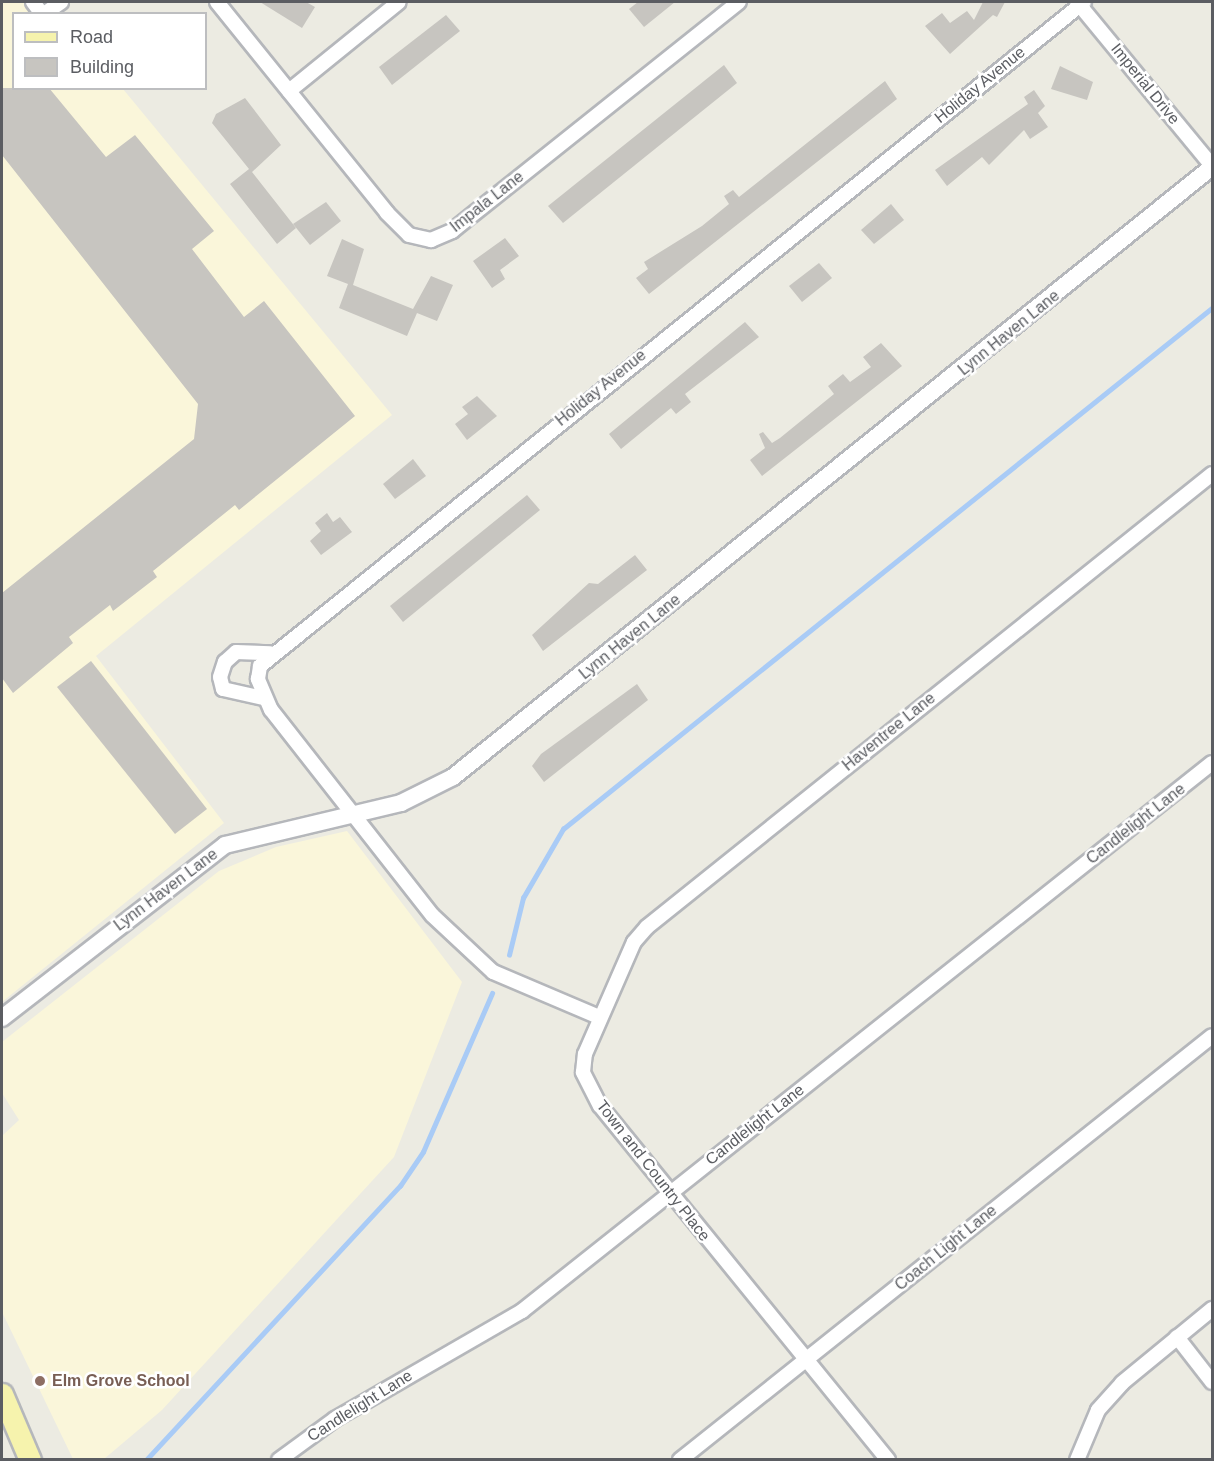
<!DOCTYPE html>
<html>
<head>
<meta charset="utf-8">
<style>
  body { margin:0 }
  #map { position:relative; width:1214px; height:1461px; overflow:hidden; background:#ecebe2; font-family:Arial,sans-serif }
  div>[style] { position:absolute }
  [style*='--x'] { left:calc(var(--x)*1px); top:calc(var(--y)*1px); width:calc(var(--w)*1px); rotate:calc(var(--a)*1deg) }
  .commercial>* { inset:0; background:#faf6da }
  .stream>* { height:4.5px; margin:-2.25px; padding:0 2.25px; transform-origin:2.25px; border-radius:2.25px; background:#a9cbf6 }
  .building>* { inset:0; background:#c7c5c0 }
  .roads { filter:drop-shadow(2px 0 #b5b7bb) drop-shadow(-2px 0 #b5b7bb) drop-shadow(0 2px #b5b7bb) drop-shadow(0 -2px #b5b7bb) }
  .minor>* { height:14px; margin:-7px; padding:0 7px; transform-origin:7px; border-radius:7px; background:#fff }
  .tertiary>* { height:16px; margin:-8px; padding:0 8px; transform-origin:8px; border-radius:8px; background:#fff }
  .primary>* { height:21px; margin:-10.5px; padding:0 10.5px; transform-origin:10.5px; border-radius:10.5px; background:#f6f3ad }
  .dots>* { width:16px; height:16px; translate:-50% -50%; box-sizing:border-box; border:3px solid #fff; border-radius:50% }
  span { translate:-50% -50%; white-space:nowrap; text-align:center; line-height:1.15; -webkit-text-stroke:5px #fff; paint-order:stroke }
  .street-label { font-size:16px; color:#5b5d62 }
  .education-label { font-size:16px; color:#785e54; font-weight:700 }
  .left { translate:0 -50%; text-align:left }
  .frame { position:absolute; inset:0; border:3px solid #5b5d62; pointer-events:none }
  .legend { position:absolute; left:12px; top:12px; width:195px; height:78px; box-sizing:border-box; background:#fff; border:2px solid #bdbec0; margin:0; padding:8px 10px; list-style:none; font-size:18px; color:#5b5d62 }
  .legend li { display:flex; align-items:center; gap:12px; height:30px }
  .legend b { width:30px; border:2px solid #bdbec0 }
</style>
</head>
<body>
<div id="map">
  <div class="commercial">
    <div style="clip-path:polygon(2px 2px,50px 2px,61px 13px,14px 14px,14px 88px,123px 89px,392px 415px,96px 656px,224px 823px,2px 1002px)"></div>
    <div style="clip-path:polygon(347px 831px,462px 982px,394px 1157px,162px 1410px,104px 1459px,73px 1459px,2px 1312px,2px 1136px,19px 1120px,2px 1093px,2px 1042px,219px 871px,276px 847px)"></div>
  </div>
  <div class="stream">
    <div style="--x:509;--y:955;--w:59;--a:-76.2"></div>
    <div style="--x:523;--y:898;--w:80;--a:-59.9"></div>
    <div style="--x:563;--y:829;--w:832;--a:-38.76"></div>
    <div style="--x:146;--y:1460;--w:374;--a:-47.2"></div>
    <div style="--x:400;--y:1186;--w:41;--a:-55.9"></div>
    <div style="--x:423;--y:1152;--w:173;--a:-66.5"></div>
  </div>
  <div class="building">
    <div style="clip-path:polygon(260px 2px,306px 2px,315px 7px,302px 28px)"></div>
    <div style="clip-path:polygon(638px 2px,675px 2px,644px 27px,629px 9px)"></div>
    <div style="clip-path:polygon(983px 2px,1005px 2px,997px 17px,993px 15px,950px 54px,925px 26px,942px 13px,950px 23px,967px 11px,974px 20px)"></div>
    <div style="clip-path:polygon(446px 15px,460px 31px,392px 85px,379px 67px)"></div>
    <div style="clip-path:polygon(724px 65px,737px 83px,563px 223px,548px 206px)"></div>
    <div style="clip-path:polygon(1060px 66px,1093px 82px,1087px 100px,1051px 89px)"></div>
    <div style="clip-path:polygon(885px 81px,897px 99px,649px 294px,636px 278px,648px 269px,644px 262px,702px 226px,729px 204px,724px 196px,733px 190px,739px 197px)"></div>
    <div style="clip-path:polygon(2px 88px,49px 88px,106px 157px,135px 135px,214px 231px,192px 249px,244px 317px,264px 301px,355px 416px,239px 510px,235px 505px,153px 571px,157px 577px,113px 611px,110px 605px,69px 637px,73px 643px,13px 693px,2px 678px,2px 593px,194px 439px,198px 404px,2px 155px)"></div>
    <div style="clip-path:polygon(1034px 90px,1045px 106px,1038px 113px,1048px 127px,1030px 139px,1024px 130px,989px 165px,982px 157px,947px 186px,935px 170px,1028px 104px,1024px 97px)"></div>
    <div style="clip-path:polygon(245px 98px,281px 145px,252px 172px,296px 228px,277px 244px,230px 184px,249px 169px,212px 123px,216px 114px)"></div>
    <div style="clip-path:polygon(326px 202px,341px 221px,310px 245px,293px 224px)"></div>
    <div style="clip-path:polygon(891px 204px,904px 220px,874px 244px,861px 230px)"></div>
    <div style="clip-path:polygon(505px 238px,519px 256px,500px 270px,505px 279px,492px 288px,473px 261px)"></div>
    <div style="clip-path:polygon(342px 239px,364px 249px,353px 285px,413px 309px,431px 276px,453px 285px,437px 321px,417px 313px,407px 336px,339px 308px,348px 284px,327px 276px)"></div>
    <div style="clip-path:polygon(819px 263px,832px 278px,802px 302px,789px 286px)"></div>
    <div style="clip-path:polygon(745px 322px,759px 337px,685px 394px,691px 402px,676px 414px,671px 408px,621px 449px,609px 434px)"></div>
    <div style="clip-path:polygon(881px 343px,902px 366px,762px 476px,750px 460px,765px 448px,759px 434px,763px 432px,772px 443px,780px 438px,834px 394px,828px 386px,843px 374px,850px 382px,871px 367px,863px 357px)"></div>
    <div style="clip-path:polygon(477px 396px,497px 416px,467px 440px,455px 424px,468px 414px,462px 407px)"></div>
    <div style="clip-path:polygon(413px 459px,426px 476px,395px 499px,383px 484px)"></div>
    <div style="clip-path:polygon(527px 495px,540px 510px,403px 622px,390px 606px)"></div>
    <div style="clip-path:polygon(327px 513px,333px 522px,340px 517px,352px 532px,321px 555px,310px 541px,321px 531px,315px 523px)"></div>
    <div style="clip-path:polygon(635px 555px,647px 570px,543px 651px,532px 635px,589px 583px,598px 584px)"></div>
    <div style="clip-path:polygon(91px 661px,207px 809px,175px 834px,57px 687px)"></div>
    <div style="clip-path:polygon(637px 684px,648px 700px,544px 782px,532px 766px,541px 754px)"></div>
  </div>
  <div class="roads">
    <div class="minor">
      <div style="--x:33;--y:2;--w:15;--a:53"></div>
      <div style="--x:217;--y:2;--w:271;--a:51.1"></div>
      <div style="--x:387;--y:213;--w:31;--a:45"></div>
      <div style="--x:409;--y:235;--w:23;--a:13"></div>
      <div style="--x:431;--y:240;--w:23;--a:-23"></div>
      <div style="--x:452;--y:231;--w:367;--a:-38.6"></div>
      <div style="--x:1077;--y:2;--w:212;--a:50.5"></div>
      <div style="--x:44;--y:14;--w:21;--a:-35"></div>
      <div style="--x:289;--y:91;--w:141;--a:-39"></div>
      <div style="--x:263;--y:698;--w:41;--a:-167.3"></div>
      <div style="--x:223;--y:689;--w:12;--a:-104"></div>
      <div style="--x:220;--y:677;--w:16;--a:-72"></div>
      <div style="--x:225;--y:662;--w:15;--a:-42"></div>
      <div style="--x:236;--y:652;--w:34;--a:2"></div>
      <div style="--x:599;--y:1017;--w:115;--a:-157"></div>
      <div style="--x:493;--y:972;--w:83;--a:-136.9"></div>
      <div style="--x:432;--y:915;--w:261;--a:-128.1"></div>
      <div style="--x:271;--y:710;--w:34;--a:-113"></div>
      <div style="--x:258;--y:679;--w:13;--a:-81"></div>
      <div style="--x:260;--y:666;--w:1058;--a:-38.86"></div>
      <div style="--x:1177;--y:1337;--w:57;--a:52.1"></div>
      <div style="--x:279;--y:1460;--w:69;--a:-36.2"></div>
      <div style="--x:335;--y:1419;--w:216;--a:-30"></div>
      <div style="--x:522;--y:1311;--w:881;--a:-38.46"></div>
      <div style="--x:680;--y:1460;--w:680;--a:-38.55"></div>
      <div style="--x:888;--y:1460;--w:456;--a:-129.1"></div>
      <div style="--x:600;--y:1106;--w:38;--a:-117"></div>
      <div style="--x:583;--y:1072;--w:18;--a:-84"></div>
      <div style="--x:585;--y:1054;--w:122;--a:-66.4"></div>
      <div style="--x:634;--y:942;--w:20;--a:-49"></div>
      <div style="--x:647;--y:927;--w:724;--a:-38.72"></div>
      <div style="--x:1077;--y:1460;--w:54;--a:-67.2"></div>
      <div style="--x:1098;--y:1410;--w:36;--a:-48"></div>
      <div style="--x:1122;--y:1383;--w:117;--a:-39.4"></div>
    </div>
    <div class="tertiary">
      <div style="--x:2;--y:1018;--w:282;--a:-37.8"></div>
      <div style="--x:225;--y:845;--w:181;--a:-13.4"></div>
      <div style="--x:401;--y:803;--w:58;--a:-26.6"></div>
      <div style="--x:453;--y:777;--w:974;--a:-38.79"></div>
    </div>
    <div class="primary">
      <div style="--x:2;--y:1394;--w:72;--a:67"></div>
    </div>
  </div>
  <div class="dots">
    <div style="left:40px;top:1381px;background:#8d6e63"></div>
  </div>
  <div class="street-label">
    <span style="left:1145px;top:84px;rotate:51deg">Imperial Drive</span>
    <span style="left:980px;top:85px;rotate:-39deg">Holiday Avenue</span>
    <span style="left:487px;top:202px;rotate:-38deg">Impala Lane</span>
    <span style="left:1009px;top:333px;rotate:-39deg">Lynn Haven Lane</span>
    <span style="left:601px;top:388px;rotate:-39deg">Holiday Avenue</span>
    <span style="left:630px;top:637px;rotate:-39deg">Lynn Haven Lane</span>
    <span style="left:889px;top:732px;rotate:-39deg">Haventree Lane</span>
    <span style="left:1136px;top:824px;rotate:-38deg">Candlelight Lane</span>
    <span style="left:166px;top:890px;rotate:-37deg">Lynn Haven Lane</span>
    <span style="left:755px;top:1125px;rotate:-38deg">Candlelight Lane</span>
    <span style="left:653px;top:1171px;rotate:52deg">Town and Country Place</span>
    <span style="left:946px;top:1248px;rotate:-39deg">Coach Light Lane</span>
    <span style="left:360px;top:1406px;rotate:-32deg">Candlelight Lane</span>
  </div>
  <div class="education-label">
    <span class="left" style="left:52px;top:1381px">Elm Grove School</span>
  </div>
  <div class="frame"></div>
  <ul class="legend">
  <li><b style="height:8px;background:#f6f3ad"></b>Road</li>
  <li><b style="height:16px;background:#c7c5c0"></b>Building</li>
  </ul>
</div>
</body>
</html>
